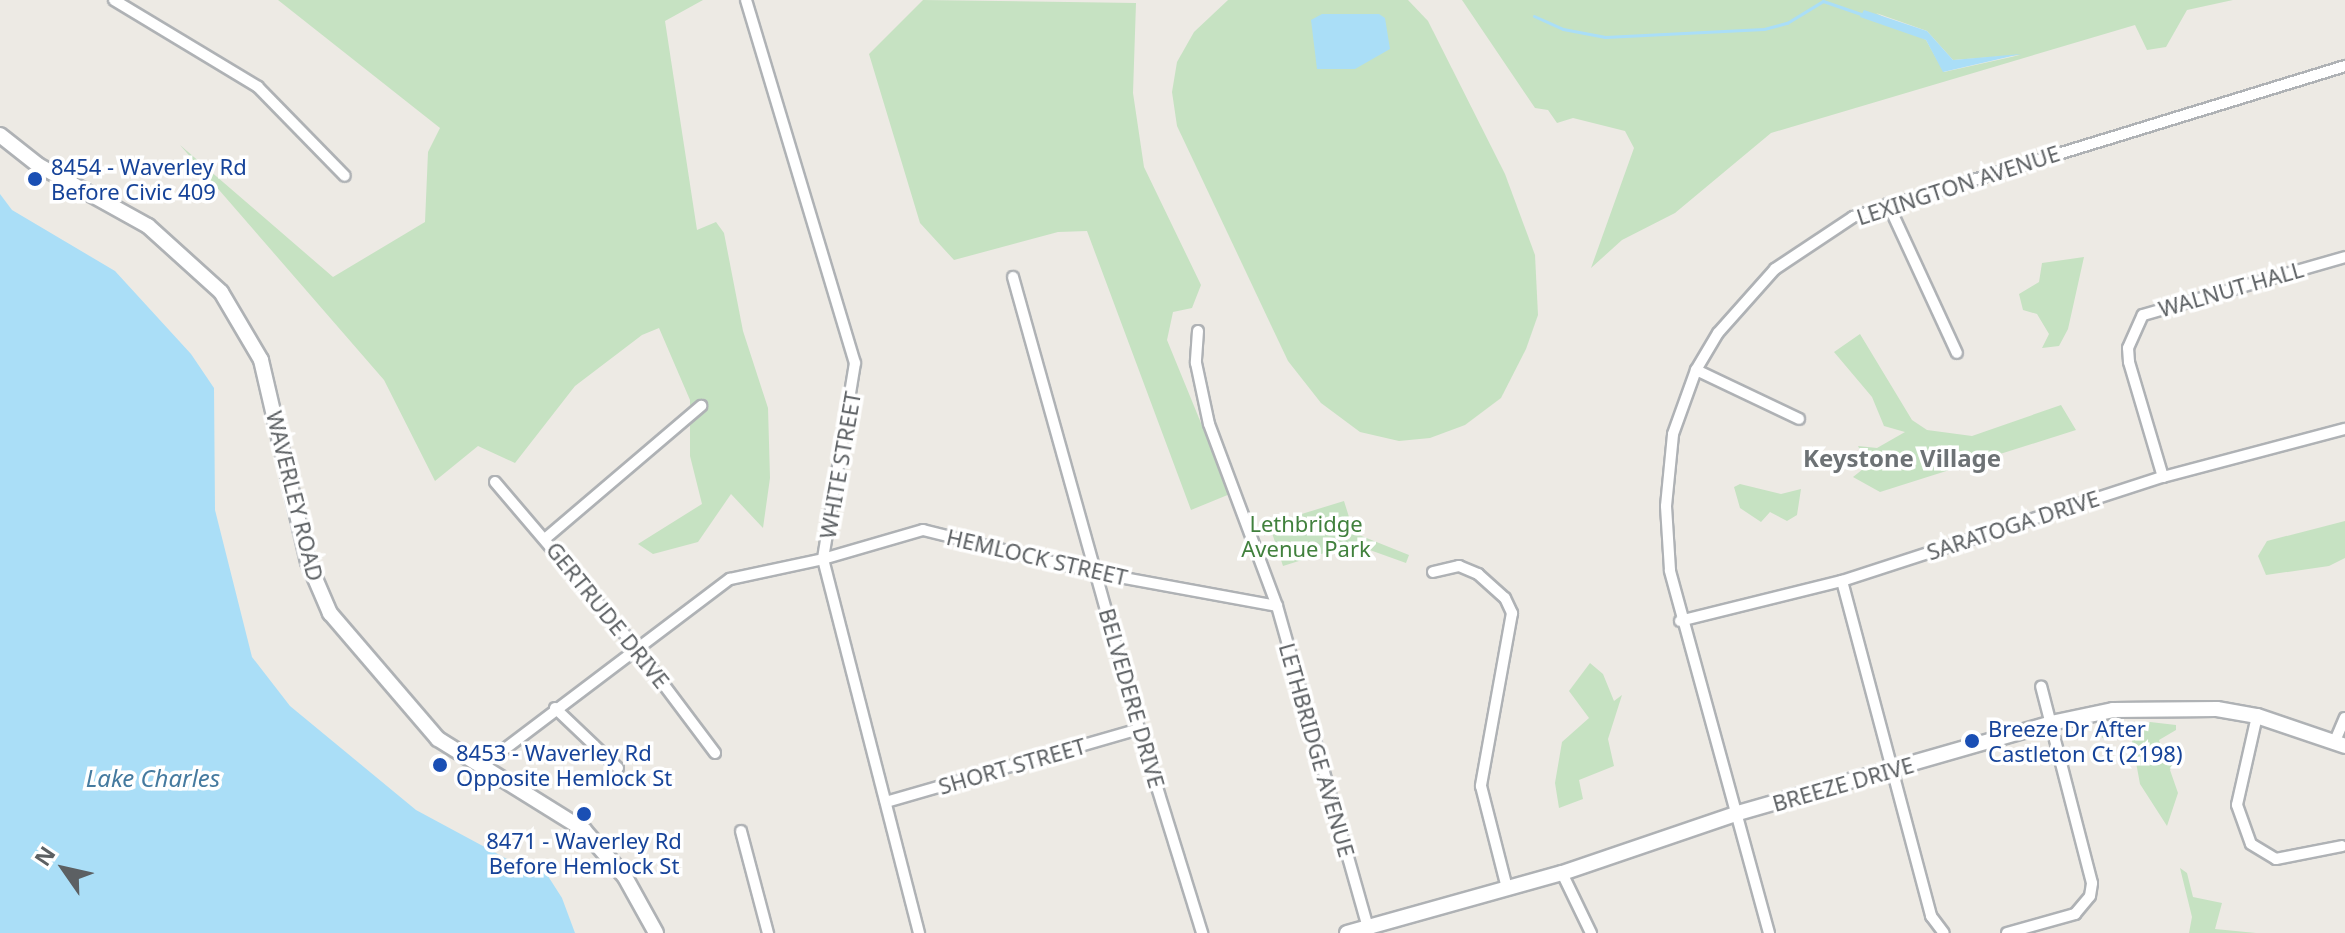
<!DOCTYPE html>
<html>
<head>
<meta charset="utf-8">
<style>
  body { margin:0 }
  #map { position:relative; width:2345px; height:933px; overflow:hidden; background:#edeae4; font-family:"Noto Sans",sans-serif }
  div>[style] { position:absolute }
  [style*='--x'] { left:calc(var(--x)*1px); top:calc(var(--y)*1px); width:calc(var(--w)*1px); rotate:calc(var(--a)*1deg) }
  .green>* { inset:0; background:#c6e2c2 }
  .water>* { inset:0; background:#aadef7 }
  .stream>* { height:3px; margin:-1.5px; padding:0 1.5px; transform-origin:1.5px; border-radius:1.5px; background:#aadef7 }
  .roads { filter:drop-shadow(2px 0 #afb2b5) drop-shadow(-2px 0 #afb2b5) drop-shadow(0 2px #afb2b5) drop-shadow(0 -2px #afb2b5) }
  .street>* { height:10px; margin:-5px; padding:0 5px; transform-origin:5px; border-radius:5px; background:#fff }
  .secondary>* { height:14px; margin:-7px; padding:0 7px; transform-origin:7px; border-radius:7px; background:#fff }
  .dots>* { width:22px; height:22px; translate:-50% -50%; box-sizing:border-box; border:4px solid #fff; border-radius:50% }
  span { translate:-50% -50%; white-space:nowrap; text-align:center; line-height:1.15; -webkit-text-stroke:7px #fff; paint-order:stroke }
  .transit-label { font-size:22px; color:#164399 }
  .left { translate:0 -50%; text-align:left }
  .street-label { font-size:22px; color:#5c6063 }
  .park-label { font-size:22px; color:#41813d }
  .neighbourhood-label { font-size:24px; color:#6d7275; font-weight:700 }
  .water-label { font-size:24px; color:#457a9f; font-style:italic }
  .north { position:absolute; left:24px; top:829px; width:80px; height:80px; -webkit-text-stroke:6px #fff; paint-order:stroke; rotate:304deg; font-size:22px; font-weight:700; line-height:32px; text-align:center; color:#5c6063 }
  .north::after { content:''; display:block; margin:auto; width:28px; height:36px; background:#5c6063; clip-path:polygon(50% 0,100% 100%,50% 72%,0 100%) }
</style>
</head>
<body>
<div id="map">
  <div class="green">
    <div style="clip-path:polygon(278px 0,703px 0,665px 21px,697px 230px,716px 222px,724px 233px,743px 331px,768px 408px,770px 478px,763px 528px,731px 494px,698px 542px,653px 554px,638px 544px,702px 504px,690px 456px,690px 400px,659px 328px,642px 335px,575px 386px,515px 463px,478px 446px,435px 481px,384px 380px,180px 145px,333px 277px,425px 222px,428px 152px,440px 128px)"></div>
    <div style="clip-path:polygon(923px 0,1136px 3px,1133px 93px,1144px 167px,1201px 285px,1192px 308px,1173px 312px,1167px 340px,1230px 494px,1191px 510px,1087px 231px,1058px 232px,954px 260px,920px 223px,869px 54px)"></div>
    <div style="clip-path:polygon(1228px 0,1408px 0,1428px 21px,1505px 174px,1535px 255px,1538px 315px,1526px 349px,1501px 398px,1465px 425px,1430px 438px,1399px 441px,1360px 432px,1321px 403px,1288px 361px,1177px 126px,1172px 92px,1177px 62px,1194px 32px)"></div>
    <div style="clip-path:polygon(evenodd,1462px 0,2233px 0,2187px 10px,2166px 47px,2147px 50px,2135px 25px,1771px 133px,1675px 213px,1622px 240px,1591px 268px,1634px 148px,1625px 131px,1573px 118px,1557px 123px,1548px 110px,1535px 108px,1462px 0,1876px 13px,1927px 31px,1953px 60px,2020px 55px,1944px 72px,1926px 40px,1876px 13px)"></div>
    <div style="clip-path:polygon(2084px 257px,2068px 329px,2059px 346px,2042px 348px,2049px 334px,2037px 314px,2023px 310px,2019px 294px,2039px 282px,2042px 263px)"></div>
    <div style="clip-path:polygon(1860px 334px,1912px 420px,1927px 430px,1972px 436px,2061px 405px,2076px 430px,1880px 492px,1853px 477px,1868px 465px,1858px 446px,1877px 448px,1905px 432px,1884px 426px,1872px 397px,1834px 352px)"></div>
    <div style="clip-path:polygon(1740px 484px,1781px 494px,1801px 489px,1797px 515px,1787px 521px,1770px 512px,1761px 522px,1740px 508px,1734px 487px)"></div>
    <div style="clip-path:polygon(1344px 501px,1354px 533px,1409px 555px,1406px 563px,1353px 544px,1283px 566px,1269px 524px)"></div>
    <div style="clip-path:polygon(2345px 521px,2345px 558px,2329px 566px,2266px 575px,2258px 556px,2267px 541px)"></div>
    <div style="clip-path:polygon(1590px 663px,1603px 674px,1614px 701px,1622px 695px,1608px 739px,1614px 766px,1579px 780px,1583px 799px,1559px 808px,1555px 783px,1562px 742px,1589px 718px,1569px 691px)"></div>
    <div style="clip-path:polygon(2150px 722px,2176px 725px,2176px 730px,2159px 740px,2162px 751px,2181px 755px,2170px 770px,2178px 793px,2167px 826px,2140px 784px,2131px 735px,2102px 738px,2103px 732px)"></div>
    <div style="clip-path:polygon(2180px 868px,2187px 873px,2193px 897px,2222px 903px,2215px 929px,2256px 933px,2189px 933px,2192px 917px)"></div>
  </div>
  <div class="water">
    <div style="clip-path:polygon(1864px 10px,1927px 31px,1953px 60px,2021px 54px,1943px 72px,1926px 40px,1860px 17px)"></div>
    <div style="clip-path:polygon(1322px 14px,1379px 14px,1385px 18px,1390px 49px,1355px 69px,1317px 69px,1311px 20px)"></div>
    <div style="clip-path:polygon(0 194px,12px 210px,115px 271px,191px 354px,214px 388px,215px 510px,252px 657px,290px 706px,416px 810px,507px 859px,539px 862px,562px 898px,575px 933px,0 933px)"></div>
  </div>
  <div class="stream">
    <div style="--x:1534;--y:16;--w:32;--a:24"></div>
    <div style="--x:1563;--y:29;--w:43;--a:10.8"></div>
    <div style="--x:1605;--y:37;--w:159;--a:-2.9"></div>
    <div style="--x:1764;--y:29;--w:24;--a:-15"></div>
    <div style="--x:1787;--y:23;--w:42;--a:-31.4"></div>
    <div style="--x:1823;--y:1;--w:40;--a:18.9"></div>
  </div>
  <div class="roads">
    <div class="street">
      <div style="--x:114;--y:0;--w:168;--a:31.1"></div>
      <div style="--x:258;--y:87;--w:124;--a:45.7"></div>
      <div style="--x:746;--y:0;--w:379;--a:73.3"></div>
      <div style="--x:855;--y:363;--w:199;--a:99.3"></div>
      <div style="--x:823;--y:559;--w:386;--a:75.6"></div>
      <div style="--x:1888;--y:204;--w:164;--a:65.2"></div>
      <div style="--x:1013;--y:277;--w:469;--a:74.4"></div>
      <div style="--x:1139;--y:729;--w:214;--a:72.8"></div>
      <div style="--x:1198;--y:331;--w:32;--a:94"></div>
      <div style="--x:1196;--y:363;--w:62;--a:78"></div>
      <div style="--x:1209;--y:424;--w:194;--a:69.5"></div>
      <div style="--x:1277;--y:606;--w:338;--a:74.2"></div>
      <div style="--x:1696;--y:370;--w:114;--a:25.4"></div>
      <div style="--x:2163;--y:477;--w:120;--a:-106.5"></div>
      <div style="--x:2129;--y:362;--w:14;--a:-94"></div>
      <div style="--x:2128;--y:348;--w:36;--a:-66"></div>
      <div style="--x:2143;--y:315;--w:210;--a:-16"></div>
      <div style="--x:495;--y:482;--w:219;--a:49.6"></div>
      <div style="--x:637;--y:649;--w:130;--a:53.1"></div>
      <div style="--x:546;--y:538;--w:204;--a:-40.4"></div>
      <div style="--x:1433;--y:572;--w:27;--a:-13"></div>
      <div style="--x:1459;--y:566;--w:21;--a:23"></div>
      <div style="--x:1478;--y:574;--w:36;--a:42"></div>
      <div style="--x:1505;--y:598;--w:17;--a:65"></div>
      <div style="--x:1512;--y:613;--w:176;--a:100.2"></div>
      <div style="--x:1481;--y:786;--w:105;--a:75.7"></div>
      <div style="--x:1842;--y:581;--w:347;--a:75.1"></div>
      <div style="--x:1931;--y:916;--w:21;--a:53"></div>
      <div style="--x:1680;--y:621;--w:167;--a:-13.9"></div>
      <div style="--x:1842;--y:581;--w:337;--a:-18"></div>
      <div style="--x:2163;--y:477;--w:188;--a:-14.8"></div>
      <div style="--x:555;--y:708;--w:87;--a:43.6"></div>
      <div style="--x:2257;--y:716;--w:91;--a:102.7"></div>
      <div style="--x:2237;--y:805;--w:41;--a:70.3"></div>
      <div style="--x:2251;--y:844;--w:29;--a:31"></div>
      <div style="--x:2276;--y:859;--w:67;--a:-11.1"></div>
      <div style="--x:2335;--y:741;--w:25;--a:-67"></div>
      <div style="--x:481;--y:767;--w:312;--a:-37.1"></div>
      <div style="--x:730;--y:579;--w:95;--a:-12.1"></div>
      <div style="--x:823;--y:559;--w:104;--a:-16.2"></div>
      <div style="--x:923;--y:530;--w:179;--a:13.9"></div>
      <div style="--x:1097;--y:573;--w:183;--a:10.4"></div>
      <div style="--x:886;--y:802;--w:263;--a:-16.1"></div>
      <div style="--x:741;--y:831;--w:106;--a:75.2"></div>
      <div style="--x:1562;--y:873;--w:67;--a:64.2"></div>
      <div style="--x:1769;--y:933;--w:376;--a:-105.3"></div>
      <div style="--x:1670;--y:570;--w:64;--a:-93.6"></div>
      <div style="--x:1666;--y:506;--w:72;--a:-84.4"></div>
      <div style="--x:1673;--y:434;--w:68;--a:-70.2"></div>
      <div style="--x:1696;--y:370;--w:43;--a:-59.3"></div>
      <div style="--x:1718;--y:333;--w:86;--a:-48.3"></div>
      <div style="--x:1775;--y:269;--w:94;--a:-33.7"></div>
      <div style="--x:1853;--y:217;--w:515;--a:-17.06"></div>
      <div style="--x:2007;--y:933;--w:71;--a:-15.6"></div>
      <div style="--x:2075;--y:914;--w:23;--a:-50"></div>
      <div style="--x:2090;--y:896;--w:13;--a:-81"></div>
      <div style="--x:2092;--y:883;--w:203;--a:-104.5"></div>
    </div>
    <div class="secondary">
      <div style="--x:0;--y:135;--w:48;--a:38.3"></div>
      <div style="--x:38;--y:165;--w:126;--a:29"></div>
      <div style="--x:148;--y:226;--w:98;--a:42.1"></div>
      <div style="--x:221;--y:292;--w:79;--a:59.5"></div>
      <div style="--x:261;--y:360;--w:207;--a:76.9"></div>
      <div style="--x:308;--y:562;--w:56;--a:66.7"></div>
      <div style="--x:330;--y:613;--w:166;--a:49.4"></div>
      <div style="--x:438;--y:739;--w:172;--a:31.9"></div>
      <div style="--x:584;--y:830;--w:62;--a:48.9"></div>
      <div style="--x:625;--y:877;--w:64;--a:61"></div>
      <div style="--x:1347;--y:933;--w:223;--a:-15.6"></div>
      <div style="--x:1562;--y:873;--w:186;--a:-18.8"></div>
      <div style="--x:1738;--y:813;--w:326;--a:-16"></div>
      <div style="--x:2051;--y:723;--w:63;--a:-11.8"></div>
      <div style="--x:2113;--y:710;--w:104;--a:-0.6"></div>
      <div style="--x:2217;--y:709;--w:41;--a:9.9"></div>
      <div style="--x:2257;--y:716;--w:93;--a:18.8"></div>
    </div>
  </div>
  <div class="dots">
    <div style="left:35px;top:179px;background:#1a4fb4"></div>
    <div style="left:1972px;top:741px;background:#1a4fb4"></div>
    <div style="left:440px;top:765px;background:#1a4fb4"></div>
    <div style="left:584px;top:814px;background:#1a4fb4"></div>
  </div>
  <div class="transit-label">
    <span class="left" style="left:51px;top:179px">8454 - Waverley Rd<br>Before Civic 409</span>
    <span class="left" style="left:1988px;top:741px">Breeze Dr After<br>Castleton Ct (2198)</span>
    <span class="left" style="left:456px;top:765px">8453 - Waverley Rd<br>Opposite Hemlock St</span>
    <span style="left:584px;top:853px">8471 - Waverley Rd<br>Before Hemlock St</span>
  </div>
  <div class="street-label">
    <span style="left:1958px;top:185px;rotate:-18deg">LEXINGTON AVENUE</span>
    <span style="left:2231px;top:289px;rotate:-16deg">WALNUT HALL</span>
    <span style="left:840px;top:465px;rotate:-80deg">WHITE STREET</span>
    <span style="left:295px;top:496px;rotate:76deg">WAVERLEY ROAD</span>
    <span style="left:2013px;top:525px;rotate:-18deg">SARATOGA DRIVE</span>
    <span style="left:1037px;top:557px;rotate:13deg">HEMLOCK STREET</span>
    <span style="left:608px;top:615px;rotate:51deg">GERTRUDE DRIVE</span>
    <span style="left:1132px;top:698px;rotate:74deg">BELVEDERE DRIVE</span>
    <span style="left:1317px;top:750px;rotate:74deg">LETHBRIDGE AVENUE</span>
    <span style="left:1012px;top:766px;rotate:-16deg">SHORT STREET</span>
    <span style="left:1843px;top:784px;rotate:-16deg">BREEZE DRIVE</span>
  </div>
  <div class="park-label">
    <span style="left:1306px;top:536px">Lethbridge<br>Avenue Park</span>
  </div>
  <div class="neighbourhood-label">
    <span style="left:1902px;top:458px">Keystone Village</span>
  </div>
  <div class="water-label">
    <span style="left:153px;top:778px">Lake Charles</span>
  </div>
  <div class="north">N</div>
</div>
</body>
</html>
